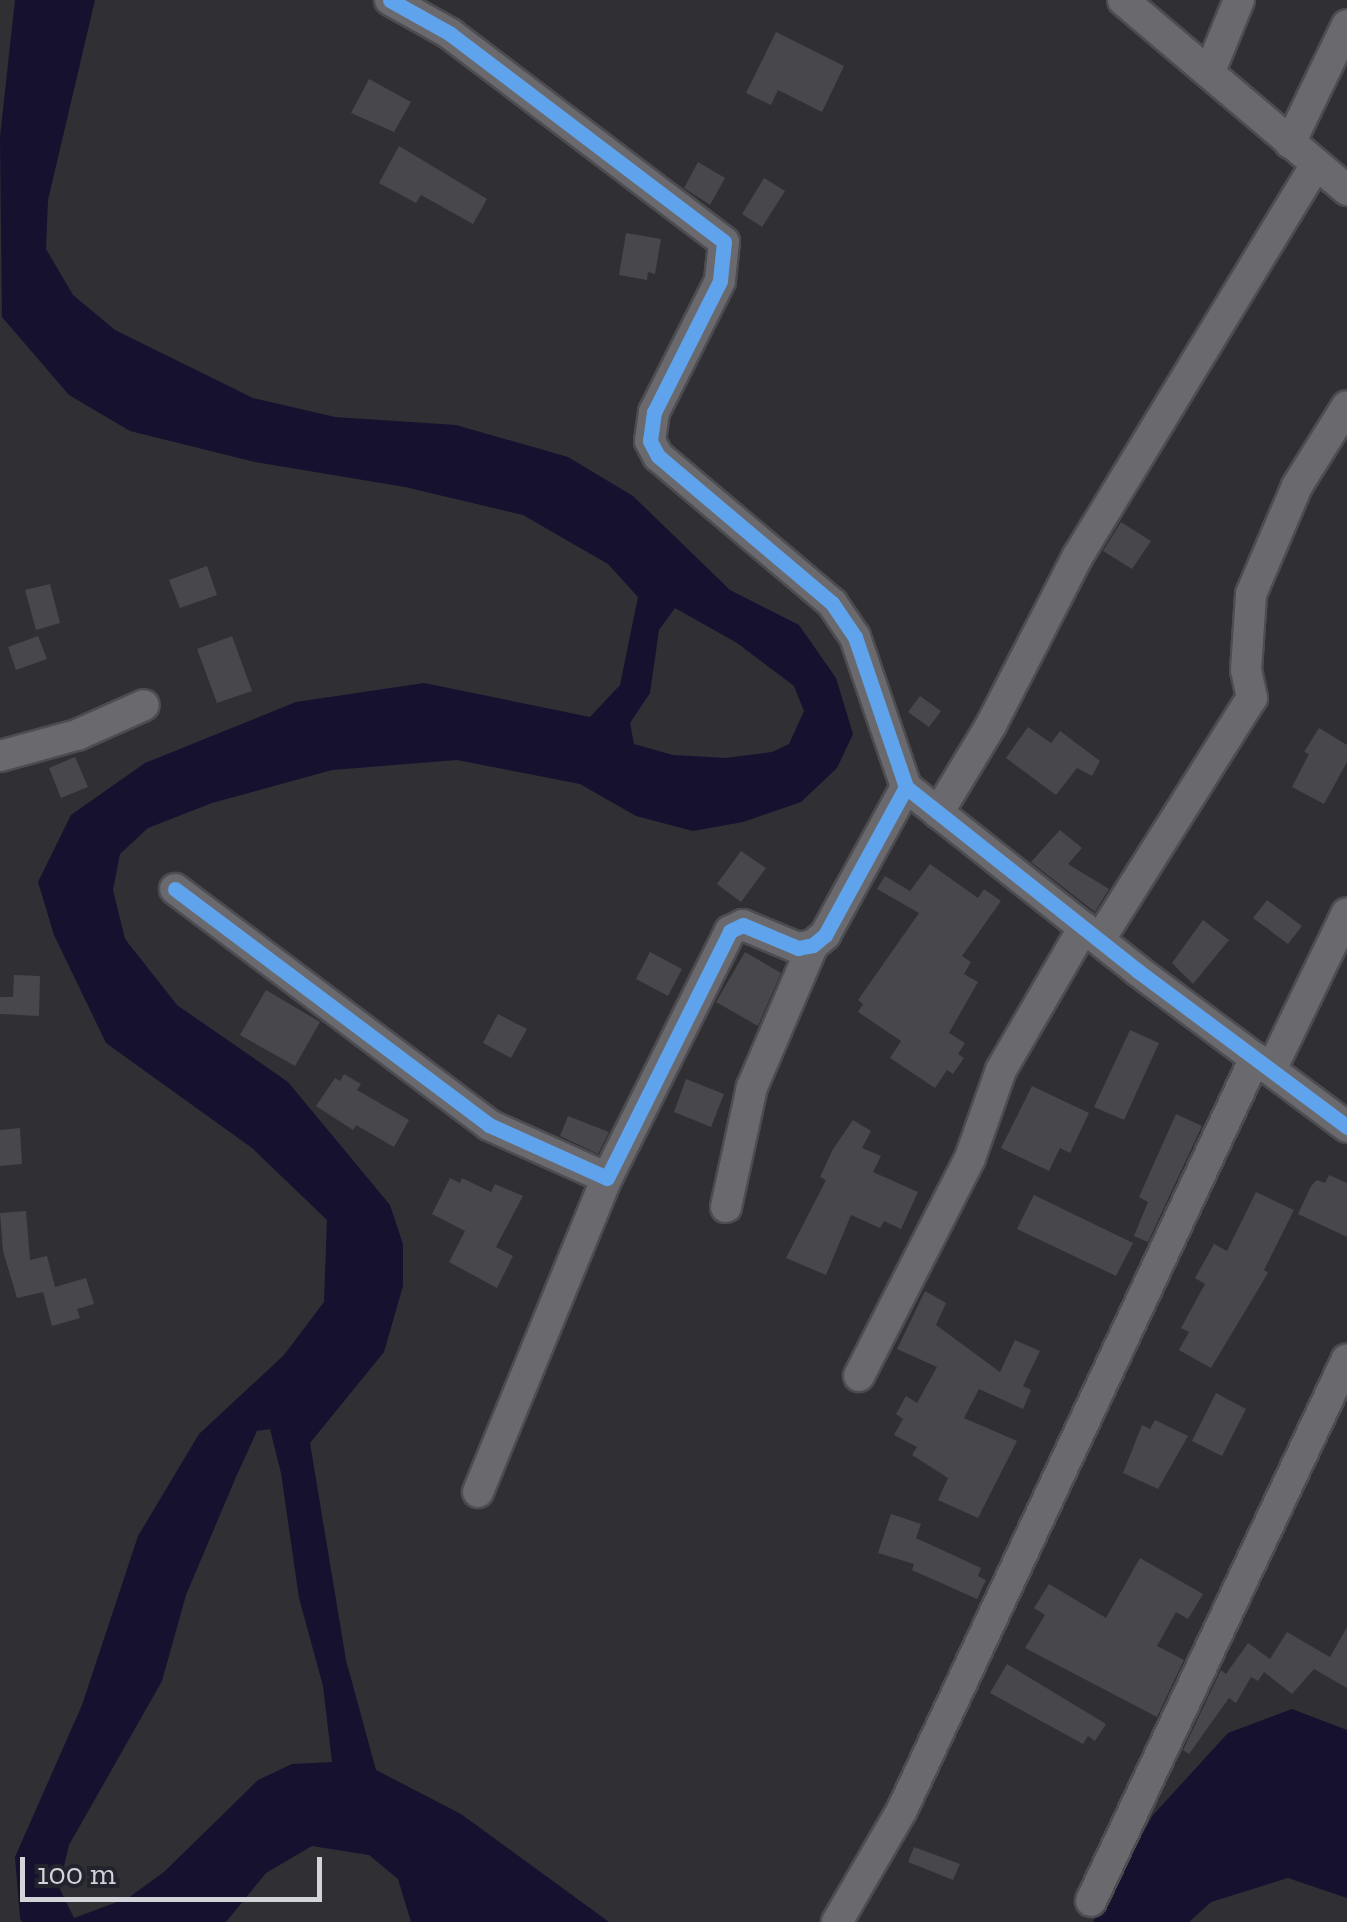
<!DOCTYPE html>
<html>
<head>
<meta charset="utf-8">
<style>
  body { margin:0 }
  #map { position:relative; width:1347px; height:1922px; overflow:hidden; background:#2f2f34; font-family:"Zilla Slab",serif }
  div>[style] { position:absolute }
  [style*='--x'] { left:calc(var(--x)*1px); top:calc(var(--y)*1px); width:calc(var(--w)*1px); rotate:calc(var(--a)*1deg) }
  .water>* { inset:0; background:#16112f }
  .building>* { inset:0; background:#47474c }
  .roads { filter:drop-shadow(2px 0 #4c4c51) drop-shadow(-2px 0 #4c4c51) drop-shadow(0 2px #4c4c51) drop-shadow(0 -2px #4c4c51) }
  .minor>* { height:30px; margin:-15px; padding:0 15px; transform-origin:15px; border-radius:15px; background:#69696e }
  .cycleway>* { height:15px; margin:-7.5px; padding:0 7.5px; transform-origin:7.5px; border-radius:7.5px; background:#60a3ed }
  span { translate:-50% -50%; white-space:nowrap; text-align:center; line-height:1.15; -webkit-text-stroke:10px #23232d; paint-order:stroke }
  .scale { position:absolute; left:20px; top:1857px; width:302px; height:45px; box-sizing:border-box; border:5px solid #d3d3da; border-top:0; padding-left:12px; font-size:30px; line-height:35px; white-space:nowrap; color:#d3d3da; -webkit-text-stroke:8px #23232d; paint-order:stroke }
</style>
</head>
<body>
<div id="map">
  <div class="water">
    <div style="clip-path:polygon(evenodd,15px 0,95px 0,48px 200px,46px 249px,73px 295px,115px 330px,253px 398px,335px 417px,456px 425px,568px 457px,633px 496px,730px 590px,799px 625px,836px 678px,853px 734px,837px 768px,801px 802px,743px 822px,693px 831px,636px 816px,580px 784px,457px 760px,332px 770px,212px 803px,148px 828px,120px 854px,113px 890px,125px 939px,177px 1005px,288px 1082px,390px 1205px,403px 1244px,403px 1286px,384px 1352px,310px 1443px,346px 1660px,376px 1770px,461px 1814px,609px 1922px,411px 1922px,398px 1879px,369px 1855px,312px 1846px,266px 1873px,226px 1922px,22px 1922px,20px 1918px,15px 1857px,82px 1705px,138px 1536px,199px 1434px,284px 1355px,324px 1302px,327px 1220px,252px 1148px,106px 1043px,54px 935px,38px 882px,71px 815px,145px 763px,296px 702px,424px 683px,590px 717px,620px 685px,638px 597px,608px 564px,523px 515px,405px 487px,255px 462px,130px 431px,69px 395px,2px 317px,0 137px,15px 0,675px 608px,737px 643px,794px 686px,804px 711px,789px 744px,772px 752px,726px 758px,673px 755px,634px 744px,630px 723px,650px 693px,659px 630px,675px 608px,15px 0,270px 1429px,281px 1473px,299px 1598px,323px 1686px,332px 1762px,292px 1764px,258px 1780px,164px 1872px,128px 1898px,74px 1918px,59px 1887px,69px 1845px,162px 1681px,186px 1595px,236px 1477px,257px 1431px,270px 1429px)"></div>
    <div style="clip-path:polygon(1292px 1709px,1347px 1730px,1347px 1898px,1288px 1878px,1211px 1902px,1189px 1922px,1093px 1922px,1153px 1815px,1228px 1733px)"></div>
  </div>
  <div class="building">
    <div style="clip-path:polygon(776px 32px,844px 66px,822px 112px,778px 90px,771px 105px,746px 93px)"></div>
    <div style="clip-path:polygon(369px 79px,411px 102px,394px 132px,351px 113px)"></div>
    <div style="clip-path:polygon(399px 146px,487px 199px,473px 224px,421px 195px,416px 203px,379px 183px)"></div>
    <div style="clip-path:polygon(698px 162px,725px 178px,710px 205px,684px 188px)"></div>
    <div style="clip-path:polygon(764px 178px,785px 191px,762px 227px,742px 214px)"></div>
    <div style="clip-path:polygon(626px 233px,661px 239px,655px 274px,648px 272px,647px 280px,619px 275px)"></div>
    <div style="clip-path:polygon(1121px 522px,1151px 541px,1132px 569px,1103px 551px)"></div>
    <div style="clip-path:polygon(207px 566px,217px 595px,180px 608px,169px 580px)"></div>
    <div style="clip-path:polygon(50px 584px,60px 623px,36px 630px,25px 590px)"></div>
    <div style="clip-path:polygon(38px 636px,47px 659px,16px 670px,8px 647px)"></div>
    <div style="clip-path:polygon(232px 636px,252px 691px,217px 703px,197px 649px)"></div>
    <div style="clip-path:polygon(920px 696px,941px 711px,929px 727px,908px 712px)"></div>
    <div style="clip-path:polygon(1028px 727px,1051px 743px,1060px 731px,1100px 761px,1092px 776px,1077px 768px,1056px 795px,1006px 758px)"></div>
    <div style="clip-path:polygon(1319px 728px,1347px 745px,1347px 762px,1324px 804px,1292px 787px,1309px 754px,1304px 752px)"></div>
    <div style="clip-path:polygon(75px 757px,88px 787px,61px 798px,49px 768px)"></div>
    <div style="clip-path:polygon(1060px 830px,1082px 848px,1068px 864px,1109px 889px,1095px 912px,1031px 862px)"></div>
    <div style="clip-path:polygon(741px 851px,766px 868px,741px 902px,717px 884px)"></div>
    <div style="clip-path:polygon(930px 864px,978px 898px,984px 889px,1001px 901px,962px 956px,971px 962px,964px 974px,978px 982px,949px 1033px,965px 1043px,958px 1054px,964px 1058px,953px 1074px,947px 1070px,935px 1088px,890px 1058px,901px 1041px,858px 1012px,863px 1004px,858px 1000px,919px 913px,877px 889px,885px 876px,910px 891px)"></div>
    <div style="clip-path:polygon(1267px 900px,1302px 926px,1288px 944px,1253px 918px)"></div>
    <div style="clip-path:polygon(1203px 920px,1229px 940px,1193px 984px,1172px 963px)"></div>
    <div style="clip-path:polygon(650px 952px,682px 969px,668px 996px,636px 979px)"></div>
    <div style="clip-path:polygon(745px 952px,781px 973px,758px 1026px,716px 1002px)"></div>
    <div style="clip-path:polygon(14px 975px,40px 976px,39px 1016px,0 1014px,0 997px,13px 997px)"></div>
    <div style="clip-path:polygon(266px 990px,320px 1022px,295px 1066px,240px 1035px)"></div>
    <div style="clip-path:polygon(498px 1014px,527px 1029px,511px 1058px,483px 1043px)"></div>
    <div style="clip-path:polygon(1130px 1030px,1159px 1043px,1124px 1120px,1094px 1107px)"></div>
    <div style="clip-path:polygon(344px 1074px,361px 1084px,357px 1090px,409px 1120px,394px 1147px,356px 1125px,353px 1130px,316px 1106px,335px 1078px,340px 1081px)"></div>
    <div style="clip-path:polygon(686px 1079px,724px 1094px,711px 1127px,674px 1112px)"></div>
    <div style="clip-path:polygon(1032px 1086px,1089px 1113px,1070px 1153px,1060px 1148px,1049px 1171px,1001px 1148px)"></div>
    <div style="clip-path:polygon(1176px 1114px,1202px 1126px,1148px 1242px,1134px 1236px,1148px 1202px,1139px 1197px)"></div>
    <div style="clip-path:polygon(568px 1116px,609px 1132px,598px 1154px,560px 1136px)"></div>
    <div style="clip-path:polygon(853px 1120px,871px 1131px,862px 1148px,881px 1156px,873px 1172px,918px 1192px,901px 1229px,884px 1221px,880px 1228px,851px 1215px,826px 1275px,786px 1258px,826px 1180px,820px 1177px,833px 1149px)"></div>
    <div style="clip-path:polygon(20px 1128px,22px 1164px,0 1166px,0 1130px)"></div>
    <div style="clip-path:polygon(1329px 1175px,1347px 1183px,1347px 1237px,1298px 1214px,1311px 1186px,1317px 1180px,1325px 1183px)"></div>
    <div style="clip-path:polygon(450px 1178px,460px 1183px,462px 1178px,491px 1192px,495px 1184px,523px 1196px,496px 1247px,513px 1256px,497px 1288px,449px 1262px,465px 1231px,432px 1214px)"></div>
    <div style="clip-path:polygon(1256px 1192px,1294px 1210px,1264px 1270px,1268px 1273px,1211px 1368px,1179px 1350px,1189px 1332px,1181px 1328px,1205px 1284px,1195px 1278px,1214px 1244px,1227px 1251px)"></div>
    <div style="clip-path:polygon(1034px 1195px,1133px 1243px,1116px 1276px,1017px 1229px)"></div>
    <div style="clip-path:polygon(26px 1211px,30px 1260px,47px 1256px,55px 1287px,86px 1278px,94px 1304px,77px 1309px,80px 1318px,52px 1326px,43px 1292px,17px 1298px,3px 1251px,0 1213px)"></div>
    <div style="clip-path:polygon(925px 1291px,946px 1303px,936px 1325px,1000px 1372px,1015px 1340px,1040px 1351px,1023px 1386px,1031px 1390px,1023px 1409px,979px 1389px,964px 1418px,1017px 1441px,978px 1518px,938px 1500px,948px 1478px,912px 1455px,917px 1447px,894px 1435px,903px 1419px,896px 1414px,906px 1396px,917px 1403px,937px 1367px,897px 1349px)"></div>
    <div style="clip-path:polygon(1216px 1393px,1246px 1409px,1222px 1456px,1192px 1441px)"></div>
    <div style="clip-path:polygon(1155px 1420px,1188px 1436px,1158px 1489px,1123px 1473px,1142px 1425px,1150px 1429px)"></div>
    <div style="clip-path:polygon(891px 1514px,921px 1524px,916px 1538px,981px 1568px,978px 1576px,986px 1580px,977px 1599px,912px 1570px,914px 1564px,878px 1553px)"></div>
    <div style="clip-path:polygon(1140px 1558px,1203px 1594px,1188px 1619px,1176px 1612px,1157px 1646px,1184px 1660px,1157px 1717px,1025px 1648px,1045px 1615px,1034px 1608px,1049px 1584px,1106px 1618px)"></div>
    <div style="clip-path:polygon(1347px 1627px,1347px 1688px,1314px 1669px,1292px 1694px,1264px 1672px,1258px 1681px,1251px 1677px,1236px 1703px,1229px 1698px,1189px 1754px,1183px 1750px,1221px 1670px,1226px 1674px,1248px 1643px,1270px 1659px,1287px 1632px,1330px 1657px)"></div>
    <div style="clip-path:polygon(1007px 1664px,1106px 1724px,1095px 1741px,1088px 1736px,1083px 1744px,990px 1693px)"></div>
    <div style="clip-path:polygon(914px 1847px,960px 1864px,953px 1880px,908px 1862px)"></div>
  </div>
  <div class="roads">
    <div class="minor">
      <div style="--x:390;--y:0;--w:68;--a:29.2"></div>
      <div style="--x:449;--y:33;--w:345;--a:37.2"></div>
      <div style="--x:724;--y:242;--w:39;--a:96"></div>
      <div style="--x:720;--y:281;--w:147;--a:116.7"></div>
      <div style="--x:654;--y:412;--w:29;--a:98"></div>
      <div style="--x:650;--y:441;--w:17;--a:62"></div>
      <div style="--x:658;--y:456;--w:228;--a:40.2"></div>
      <div style="--x:832;--y:603;--w:41;--a:55.9"></div>
      <div style="--x:855;--y:637;--w:158;--a:71.2"></div>
      <div style="--x:906;--y:787;--w:296;--a:38.4"></div>
      <div style="--x:1138;--y:971;--w:261;--a:36.7"></div>
      <div style="--x:1123;--y:0;--w:294;--a:40.3"></div>
      <div style="--x:1210;--y:71;--w:77;--a:-67.8"></div>
      <div style="--x:1290;--y:143;--w:131;--a:-64.2"></div>
      <div style="--x:0;--y:756;--w:80;--a:-15.3"></div>
      <div style="--x:77;--y:735;--w:73;--a:-24.1"></div>
      <div style="--x:938;--y:813;--w:103;--a:-58.9"></div>
      <div style="--x:991;--y:725;--w:190;--a:-62.8"></div>
      <div style="--x:1078;--y:556;--w:456;--a:-58.7"></div>
      <div style="--x:175;--y:889;--w:393;--a:36.9"></div>
      <div style="--x:489;--y:1125;--w:129;--a:24.2"></div>
      <div style="--x:607;--y:1178;--w:276;--a:-63.5"></div>
      <div style="--x:730;--y:931;--w:14;--a:-25"></div>
      <div style="--x:743;--y:925;--w:60;--a:22.7"></div>
      <div style="--x:798;--y:948;--w:15;--a:-11"></div>
      <div style="--x:813;--y:945;--w:16;--a:-40"></div>
      <div style="--x:825;--y:935;--w:169;--a:-61.3"></div>
      <div style="--x:1100;--y:939;--w:285;--a:-57.8"></div>
      <div style="--x:1252;--y:698;--w:29;--a:-102"></div>
      <div style="--x:1246;--y:670;--w:76;--a:-86.2"></div>
      <div style="--x:1251;--y:594;--w:117;--a:-66.9"></div>
      <div style="--x:1297;--y:486;--w:94;--a:-58"></div>
      <div style="--x:1271;--y:1070;--w:174;--a:-64.2"></div>
      <div style="--x:726;--y:1207;--w:123;--a:-77.8"></div>
      <div style="--x:752;--y:1087;--w:155;--a:-66.8"></div>
      <div style="--x:859;--y:1376;--w:245;--a:-63"></div>
      <div style="--x:970;--y:1158;--w:93;--a:-70.6"></div>
      <div style="--x:1001;--y:1070;--w:165;--a:-59.9"></div>
      <div style="--x:478;--y:1492;--w:339;--a:-67.7"></div>
      <div style="--x:1091;--y:1901;--w:599;--a:-64.72"></div>
      <div style="--x:837;--y:1922;--w:129;--a:-59.9"></div>
      <div style="--x:902;--y:1810;--w:831;--a:-64.85"></div>
    </div>
  </div>
  <div class="cycleway">
    <div style="--x:390;--y:0;--w:68;--a:29.2"></div>
    <div style="--x:449;--y:33;--w:345;--a:37.2"></div>
    <div style="--x:724;--y:242;--w:39;--a:96"></div>
    <div style="--x:720;--y:281;--w:147;--a:116.7"></div>
    <div style="--x:654;--y:412;--w:29;--a:98"></div>
    <div style="--x:650;--y:441;--w:17;--a:62"></div>
    <div style="--x:658;--y:456;--w:228;--a:40.2"></div>
    <div style="--x:832;--y:603;--w:41;--a:55.9"></div>
    <div style="--x:855;--y:637;--w:158;--a:71.2"></div>
    <div style="--x:906;--y:787;--w:296;--a:38.4"></div>
    <div style="--x:1138;--y:971;--w:261;--a:36.7"></div>
    <div style="--x:175;--y:889;--w:393;--a:36.9"></div>
    <div style="--x:489;--y:1125;--w:129;--a:24.2"></div>
    <div style="--x:607;--y:1178;--w:276;--a:-63.5"></div>
    <div style="--x:730;--y:931;--w:14;--a:-25"></div>
    <div style="--x:743;--y:925;--w:60;--a:22.7"></div>
    <div style="--x:798;--y:948;--w:15;--a:-11"></div>
    <div style="--x:813;--y:945;--w:16;--a:-40"></div>
    <div style="--x:825;--y:935;--w:169;--a:-61.3"></div>
  </div>
  <div class="scale">100 m</div>
</div>
</body>
</html>
